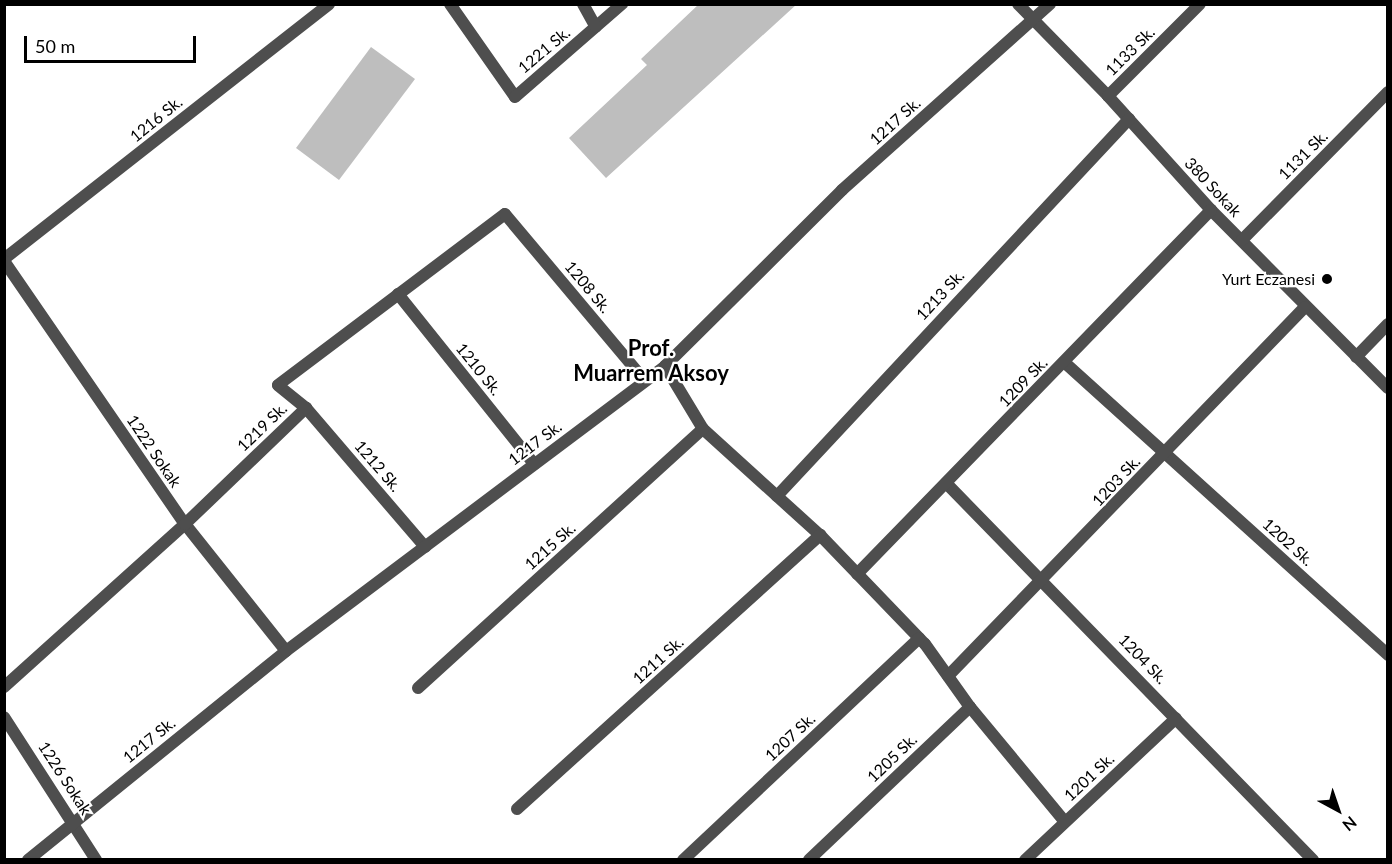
<!DOCTYPE html>
<html>
<head>
<meta charset="utf-8">
<style>
  body { margin:0 }
  #map { position:relative; width:1392px; height:864px; overflow:hidden; background:#fff; font-family:Lato,sans-serif }
  div>[style] { position:absolute }
  [style*='--x'] { left:calc(var(--x)*1px); top:calc(var(--y)*1px); width:calc(var(--w)*1px); rotate:calc(var(--a)*1deg) }
  .building>* { inset:0; background:#bebebe }
  .minor>* { height:12px; margin:-6px; padding:0 6px; transform-origin:6px; border-radius:6px; background:#4e4e4e }
  .dots>* { width:16px; height:16px; translate:-50% -50%; box-sizing:border-box; border:3px solid #fff; border-radius:50% }
  span { translate:-50% -50%; white-space:nowrap; text-align:center; line-height:1.15; -webkit-text-stroke:4.5px #fff; paint-order:stroke }
  .street-label { font-size:16px; color:#000 }
  .poi-label { font-size:16px; color:#000 }
  .right { translate:-100% -50%; text-align:right }
  .district-label { font-size:22px; color:#000; font-weight:700 }
  .frame { position:absolute; inset:0; border:6px solid #000; pointer-events:none }
  .north { position:absolute; left:1308px; top:780px; width:60px; height:60px; -webkit-text-stroke:4px #fff; paint-order:stroke; rotate:140deg; font-size:16px; font-weight:700; line-height:24px; text-align:center; color:#000 }
  .north::after { content:''; display:block; margin:auto; width:21px; height:27px; background:#000; clip-path:polygon(50% 0,100% 100%,50% 72%,0 100%) }
  .scale { position:absolute; left:24px; top:36px; width:172px; height:27px; box-sizing:border-box; border:3px solid #000; border-top:0; padding-left:8px; font-size:18px; line-height:21px; white-space:nowrap; color:#000; -webkit-text-stroke:4px #fff; paint-order:stroke }
</style>
</head>
<body>
<div id="map">
  <div class="building">
    <div style="clip-path:polygon(699px 4px,797px 4px,606px 178px,569px 138px,647px 65px,641px 59px)"></div>
    <div style="clip-path:polygon(371px 47px,415px 79px,339px 180px,296px 148px)"></div>
  </div>
  <div class="minor">
    <div style="--x:450;--y:4;--w:113;--a:55"></div>
    <div style="--x:515;--y:97;--w:142;--a:-41"></div>
    <div style="--x:583;--y:4;--w:26;--a:61"></div>
    <div style="--x:1018;--y:4;--w:129;--a:45.6"></div>
    <div style="--x:1108;--y:96;--w:154;--a:47.9"></div>
    <div style="--x:1211;--y:210;--w:251;--a:45.2"></div>
    <div style="--x:1108;--y:96;--w:130;--a:-45"></div>
    <div style="--x:1242;--y:240;--w:208;--a:-45.4"></div>
    <div style="--x:4;--y:259;--w:413;--a:-38.1"></div>
    <div style="--x:4;--y:261;--w:319;--a:55.5"></div>
    <div style="--x:185;--y:524;--w:162;--a:51.5"></div>
    <div style="--x:398;--y:294;--w:218;--a:51.3"></div>
    <div style="--x:1356;--y:357;--w:46;--a:-45.9"></div>
    <div style="--x:1064;--y:362;--w:437;--a:42.1"></div>
    <div style="--x:665;--y:366;--w:74;--a:58.9"></div>
    <div style="--x:703;--y:429;--w:158;--a:42.2"></div>
    <div style="--x:820;--y:535;--w:151;--a:46.1"></div>
    <div style="--x:925;--y:644;--w:77;--a:54.5"></div>
    <div style="--x:970;--y:707;--w:222;--a:136.5"></div>
    <div style="--x:306;--y:408;--w:183;--a:49.4"></div>
    <div style="--x:947;--y:484;--w:525;--a:45.77"></div>
    <div style="--x:777;--y:496;--w:516;--a:-46.96"></div>
    <div style="--x:857;--y:574;--w:508;--a:-45.8"></div>
    <div style="--x:948;--y:676;--w:513;--a:-45.95"></div>
    <div style="--x:4;--y:687;--w:244;--a:-42"></div>
    <div style="--x:185;--y:524;--w:168;--a:-43.8"></div>
    <div style="--x:306;--y:408;--w:36;--a:-141"></div>
    <div style="--x:278;--y:385;--w:284;--a:-37"></div>
    <div style="--x:505;--y:214;--w:218;--a:50"></div>
    <div style="--x:418;--y:688;--w:385;--a:-42.3"></div>
    <div style="--x:970;--y:707;--w:149;--a:50.4"></div>
    <div style="--x:4;--y:717;--w:170;--a:57.2"></div>
    <div style="--x:517;--y:809;--w:409;--a:-42.1"></div>
    <div style="--x:28;--y:860;--w:332;--a:-39"></div>
    <div style="--x:286;--y:651;--w:474;--a:-36.9"></div>
    <div style="--x:665;--y:366;--w:250;--a:-44.8"></div>
    <div style="--x:842;--y:190;--w:279;--a:-41.8"></div>
    <div style="--x:683;--y:860;--w:324;--a:-43.2"></div>
    <div style="--x:1025;--y:860;--w:207;--a:-43.2"></div>
  </div>
  <div class="dots">
    <div style="left:1327px;top:279px;background:#000"></div>
  </div>
  <div class="street-label">
    <span style="left:544px;top:50px;rotate:-40deg">1221 Sk.</span>
    <span style="left:1130px;top:51px;rotate:-45deg">1133 Sk.</span>
    <span style="left:156px;top:119px;rotate:-39deg">1216 Sk.</span>
    <span style="left:895px;top:121px;rotate:-42deg">1217 Sk.</span>
    <span style="left:1303px;top:155px;rotate:-45deg">1131 Sk.</span>
    <span style="left:1213px;top:187px;rotate:47deg">380 Sokak</span>
    <span style="left:588px;top:287px;rotate:50deg">1208 Sk.</span>
    <span style="left:940px;top:295px;rotate:-47deg">1213 Sk.</span>
    <span style="left:479px;top:369px;rotate:51deg">1210 Sk.</span>
    <span style="left:1023px;top:382px;rotate:-46deg">1209 Sk.</span>
    <span style="left:262px;top:427px;rotate:-44deg">1219 Sk.</span>
    <span style="left:535px;top:443px;rotate:-37deg">1217 Sk.</span>
    <span style="left:154px;top:451px;rotate:56deg">1222 Sokak</span>
    <span style="left:378px;top:466px;rotate:49deg">1212 Sk.</span>
    <span style="left:1116px;top:481px;rotate:-47deg">1203 Sk.</span>
    <span style="left:1288px;top:542px;rotate:42deg">1202 Sk.</span>
    <span style="left:550px;top:546px;rotate:-42deg">1215 Sk.</span>
    <span style="left:1143px;top:659px;rotate:46deg">1204 Sk.</span>
    <span style="left:658px;top:660px;rotate:-42deg">1211 Sk.</span>
    <span style="left:790px;top:737px;rotate:-43deg">1207 Sk.</span>
    <span style="left:149px;top:740px;rotate:-39deg">1217 Sk.</span>
    <span style="left:892px;top:758px;rotate:-44deg">1205 Sk.</span>
    <span style="left:1089px;top:777px;rotate:-43deg">1201 Sk.</span>
    <span style="left:65px;top:778px;rotate:57deg">1226 Sokak</span>
  </div>
  <div class="poi-label">
    <span class="right" style="left:1315px;top:279px">Yurt Eczanesi</span>
  </div>
  <div class="district-label">
    <span style="left:651px;top:360px">Prof.<br>Muarrem Aksoy</span>
  </div>
  <div class="frame"></div>
  <div class="north">N</div>
  <div class="scale">50 m</div>
</div>
</body>
</html>
